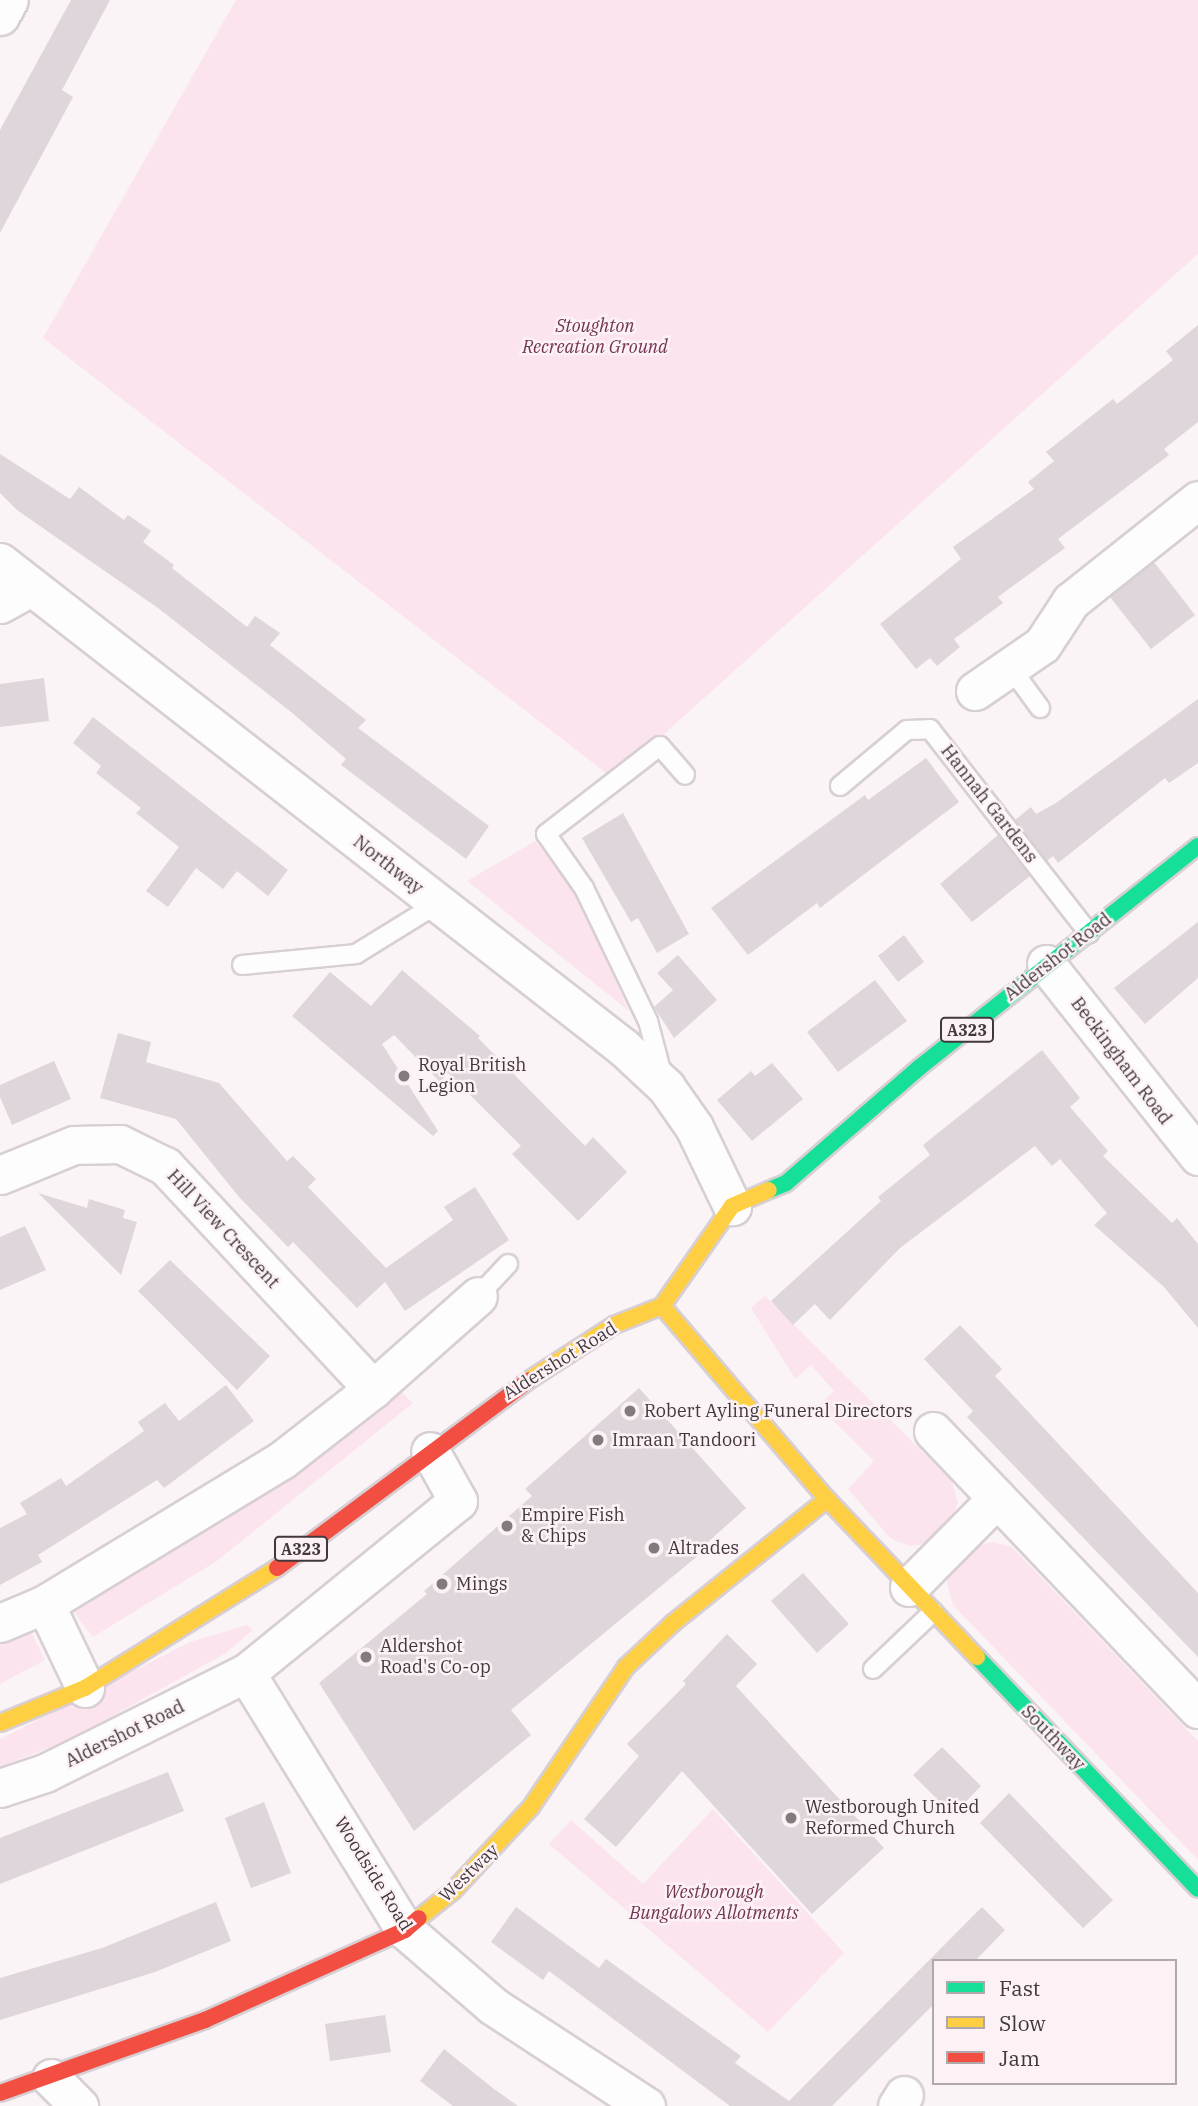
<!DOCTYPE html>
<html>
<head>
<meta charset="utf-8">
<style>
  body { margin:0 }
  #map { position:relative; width:1198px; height:2106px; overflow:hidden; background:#faf4f7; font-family:"IBM Plex Serif",serif }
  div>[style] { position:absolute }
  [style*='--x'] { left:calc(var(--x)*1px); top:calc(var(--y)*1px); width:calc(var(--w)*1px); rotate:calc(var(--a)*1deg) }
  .green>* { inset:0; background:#fce4ee }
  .building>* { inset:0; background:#ded6da }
  .roads { filter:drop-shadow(2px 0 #d7cfd3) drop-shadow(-2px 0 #d7cfd3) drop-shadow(0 2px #d7cfd3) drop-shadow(0 -2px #d7cfd3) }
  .lane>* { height:18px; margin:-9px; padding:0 9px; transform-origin:9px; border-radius:9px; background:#fefdfe }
  .street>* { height:37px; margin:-18.5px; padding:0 18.5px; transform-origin:18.5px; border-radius:18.5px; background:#fefdfe }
  .fast>* { height:16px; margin:-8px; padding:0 8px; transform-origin:8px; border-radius:8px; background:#16e098 }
  .slow>* { height:16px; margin:-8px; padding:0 8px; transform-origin:8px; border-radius:8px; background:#ffcf43 }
  .jam>* { height:16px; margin:-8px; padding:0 8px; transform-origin:8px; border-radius:8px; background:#f24e42 }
  .dots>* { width:19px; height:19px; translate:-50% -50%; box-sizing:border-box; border:4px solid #fcf2f6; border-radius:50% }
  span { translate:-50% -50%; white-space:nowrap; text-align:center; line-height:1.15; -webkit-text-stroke:5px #fcf2f6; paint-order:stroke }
  .shield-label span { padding:2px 5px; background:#fcf2f6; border:2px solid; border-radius:5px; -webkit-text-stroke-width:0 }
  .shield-label { font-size:16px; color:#41383c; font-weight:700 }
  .park-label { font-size:18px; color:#733453; font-style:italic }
  .street-label { font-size:18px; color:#41383c }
  .poi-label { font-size:18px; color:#41383c }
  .left { translate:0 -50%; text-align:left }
  .legend { position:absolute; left:932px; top:1959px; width:245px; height:126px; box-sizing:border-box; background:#fcf2f6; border:2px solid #b1a8ac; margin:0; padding:9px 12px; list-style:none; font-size:21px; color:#41383c }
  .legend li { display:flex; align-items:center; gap:14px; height:35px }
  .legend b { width:35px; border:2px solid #b1a8ac }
</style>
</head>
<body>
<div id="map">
  <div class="green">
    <div style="clip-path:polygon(236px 0,1198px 0,1198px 254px,614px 779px,43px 338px)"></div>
    <div style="clip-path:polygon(535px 841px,574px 889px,629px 1011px,467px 881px)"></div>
    <div style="clip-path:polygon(765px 1296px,952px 1481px,958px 1503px,948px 1527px,928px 1544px,909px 1546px,890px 1538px,848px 1489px,874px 1461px,818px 1406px,834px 1391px,811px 1365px,795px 1379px,751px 1308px)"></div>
    <div style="clip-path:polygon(398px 1389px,413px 1403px,217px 1561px,93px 1637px,66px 1602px)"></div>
    <div style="clip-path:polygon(993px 1542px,1012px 1547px,1198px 1741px,1198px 1860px,953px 1605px,947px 1583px,953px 1565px,970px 1547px)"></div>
    <div style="clip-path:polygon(247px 1625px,253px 1630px,226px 1653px,71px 1739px,0 1767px,0 1739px,190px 1642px)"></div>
    <div style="clip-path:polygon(30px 1629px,45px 1660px,0 1684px,0 1639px)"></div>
    <div style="clip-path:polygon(713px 1809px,844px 1953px,768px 2032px,549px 1844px,571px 1820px,643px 1884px)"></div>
  </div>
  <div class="building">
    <div style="clip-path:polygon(71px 0,110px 0,62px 90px,73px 97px,0 233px,0 130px)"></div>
    <div style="clip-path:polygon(1198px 325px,1198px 422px,1164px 449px,1169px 455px,1058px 539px,1065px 548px,998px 597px,1003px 603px,954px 639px,960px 647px,937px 666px,930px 658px,916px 669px,880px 624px,961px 559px,953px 547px,1034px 489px,1028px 482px,1054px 461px,1046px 452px,1113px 399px,1117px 404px,1173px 360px,1166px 351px)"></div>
    <div style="clip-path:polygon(0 454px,70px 499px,79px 487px,124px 520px,128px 515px,151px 531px,143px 542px,174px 565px,172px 568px,247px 627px,255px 616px,280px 633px,270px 645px,366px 720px,358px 728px,489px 826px,466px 859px,341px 765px,346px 759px,291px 712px,158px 608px,17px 510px,0 493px)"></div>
    <div style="clip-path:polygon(1154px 562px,1195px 615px,1151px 649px,1110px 597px)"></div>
    <div style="clip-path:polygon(44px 678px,49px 721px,0 727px,0 684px)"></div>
    <div style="clip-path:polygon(1198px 699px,1198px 763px,1169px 783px,1165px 778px,1058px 863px,1053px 856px,1047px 861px,1015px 820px,1031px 807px,1036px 814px,1056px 803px)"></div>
    <div style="clip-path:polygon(93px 717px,288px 870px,268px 896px,237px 871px,223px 889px,196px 868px,168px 907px,146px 891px,179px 847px,136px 813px,141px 808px,96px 773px,101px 766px,73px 743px)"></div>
    <div style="clip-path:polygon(926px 758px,959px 802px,820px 908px,817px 903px,748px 955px,711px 908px,865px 795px,868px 800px)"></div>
    <div style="clip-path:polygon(623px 813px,689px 934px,657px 953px,638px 918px,631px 922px,582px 838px)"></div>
    <div style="clip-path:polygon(998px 835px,1030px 876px,972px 922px,940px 884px)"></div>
    <div style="clip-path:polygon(1198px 922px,1198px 978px,1145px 1024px,1114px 988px)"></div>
    <div style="clip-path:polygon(904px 935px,924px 962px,898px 982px,878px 956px)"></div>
    <div style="clip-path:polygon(678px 955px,717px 1000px,674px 1038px,654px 1007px,673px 990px,657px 973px)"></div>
    <div style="clip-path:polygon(402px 970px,480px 1036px,478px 1038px,585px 1146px,593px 1137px,627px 1172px,578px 1221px,512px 1154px,521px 1146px,448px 1073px,440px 1082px,394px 1035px,382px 1044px,438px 1131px,433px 1136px,292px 1016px,330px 972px,371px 1006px)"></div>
    <div style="clip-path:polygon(875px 980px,907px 1021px,838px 1072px,807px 1032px)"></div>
    <div style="clip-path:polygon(118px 1033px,151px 1042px,146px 1062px,219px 1083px,287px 1161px,293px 1156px,316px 1179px,308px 1187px,386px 1268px,453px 1220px,444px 1207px,475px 1187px,509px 1240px,405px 1311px,385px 1282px,357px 1308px,293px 1242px,288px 1247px,239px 1197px,176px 1119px,100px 1098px)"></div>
    <div style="clip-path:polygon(1042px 1050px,1080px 1098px,1070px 1107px,1108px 1151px,1103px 1156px,1172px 1223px,1177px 1218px,1198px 1244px,1198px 1328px,1164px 1287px,1094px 1225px,1107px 1213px,1060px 1159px,1052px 1166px,1035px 1146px,900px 1248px,830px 1320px,815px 1304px,793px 1325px,771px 1301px,881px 1201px,878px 1197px,930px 1155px,923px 1145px)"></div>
    <div style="clip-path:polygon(54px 1061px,71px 1099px,12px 1125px,0 1097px,0 1085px)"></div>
    <div style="clip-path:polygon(772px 1063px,803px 1099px,752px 1141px,717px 1100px,751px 1071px,755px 1076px)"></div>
    <div style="clip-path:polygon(38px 1193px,87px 1208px,89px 1199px,125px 1210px,123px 1218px,137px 1222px,121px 1275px)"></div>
    <div style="clip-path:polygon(25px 1226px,46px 1270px,0 1290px,0 1237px)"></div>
    <div style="clip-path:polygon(170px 1260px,270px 1356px,237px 1390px,138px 1291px)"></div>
    <div style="clip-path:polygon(960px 1325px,1002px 1369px,995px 1376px,1198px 1593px,1198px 1657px,967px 1417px,973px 1411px,924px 1359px)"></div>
    <div style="clip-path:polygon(226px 1385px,254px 1421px,164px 1488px,157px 1480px,38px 1555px,42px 1562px,0 1585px,0 1528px,27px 1514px,20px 1503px,61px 1478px,66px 1486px,144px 1431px,138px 1422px,165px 1403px,179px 1421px)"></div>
    <div style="clip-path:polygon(639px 1388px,746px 1508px,698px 1551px,700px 1554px,511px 1710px,531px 1735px,414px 1831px,319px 1683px,427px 1594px,424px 1591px,532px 1496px,525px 1489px)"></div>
    <div style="clip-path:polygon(803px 1573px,849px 1624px,817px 1653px,771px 1601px)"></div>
    <div style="clip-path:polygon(727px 1634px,757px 1664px,736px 1686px,884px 1848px,812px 1914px,682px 1771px,616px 1847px,584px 1819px,639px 1756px,627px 1744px,686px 1684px,683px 1681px)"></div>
    <div style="clip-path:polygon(942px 1747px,981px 1786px,953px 1815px,913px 1775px)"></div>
    <div style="clip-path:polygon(168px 1772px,184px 1811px,0 1884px,0 1838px)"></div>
    <div style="clip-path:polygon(1009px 1793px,1113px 1900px,1083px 1928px,980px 1823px)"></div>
    <div style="clip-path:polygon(264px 1802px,291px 1873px,251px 1888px,225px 1818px)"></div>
    <div style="clip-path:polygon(216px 1902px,231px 1941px,155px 1972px,0 2020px,0 1978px,102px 1948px)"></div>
    <div style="clip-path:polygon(516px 1907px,599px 1968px,606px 1959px,741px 2056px,735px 2063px,789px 2101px,982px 1907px,1005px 1930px,975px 1961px,934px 1961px,934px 2004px,832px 2106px,730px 2106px,549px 1971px,543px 1980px,491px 1942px)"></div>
    <div style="clip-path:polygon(385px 2015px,391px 2052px,330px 2061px,325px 2024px)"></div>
    <div style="clip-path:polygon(444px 2049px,494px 2089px,518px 2106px,453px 2106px,420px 2081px)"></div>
  </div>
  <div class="roads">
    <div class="lane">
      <div style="--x:1010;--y:667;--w:51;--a:53.8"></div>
      <div style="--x:840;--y:786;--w:87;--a:-39.9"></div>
      <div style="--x:907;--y:730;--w:23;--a:-2"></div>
      <div style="--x:930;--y:729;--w:259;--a:52.1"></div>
      <div style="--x:242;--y:965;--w:115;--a:-5.5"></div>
      <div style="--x:356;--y:954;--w:95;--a:-31.7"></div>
      <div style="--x:662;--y:1074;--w:55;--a:-104.8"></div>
      <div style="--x:648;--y:1021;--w:148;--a:-115.7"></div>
      <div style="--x:584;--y:888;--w:66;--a:-125.1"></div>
      <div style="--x:546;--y:834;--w:144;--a:-37.7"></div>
      <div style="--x:660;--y:746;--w:38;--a:49"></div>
      <div style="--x:478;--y:1296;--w:44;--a:-46.8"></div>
      <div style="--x:873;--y:1669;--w:83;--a:-43.5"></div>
    </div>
    <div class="street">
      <div style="--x:0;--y:16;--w:18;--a:-61"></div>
      <div style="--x:0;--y:562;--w:790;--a:37.9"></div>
      <div style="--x:623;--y:1047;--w:59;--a:42.9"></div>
      <div style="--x:666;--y:1087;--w:49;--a:55"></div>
      <div style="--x:694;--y:1127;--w:88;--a:64.3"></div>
      <div style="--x:0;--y:604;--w:35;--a:-29"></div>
      <div style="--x:975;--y:691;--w:81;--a:-34.5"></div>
      <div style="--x:1042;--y:645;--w:53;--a:-56.6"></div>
      <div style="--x:1071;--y:601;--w:162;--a:-38.5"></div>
      <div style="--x:1046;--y:964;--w:245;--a:51.6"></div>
      <div style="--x:0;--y:1175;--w:80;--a:-22.1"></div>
      <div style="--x:74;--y:1145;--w:46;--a:-1.2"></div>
      <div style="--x:120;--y:1144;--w:50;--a:26.1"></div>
      <div style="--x:165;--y:1166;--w:305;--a:47"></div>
      <div style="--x:933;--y:1431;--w:384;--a:46.4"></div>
      <div style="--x:909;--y:1587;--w:125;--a:-45.3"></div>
      <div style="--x:45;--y:1604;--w:93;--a:64.5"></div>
      <div style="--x:0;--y:1623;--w:49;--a:-22.9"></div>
      <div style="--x:45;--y:1604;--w:277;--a:-31.3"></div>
      <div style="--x:282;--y:1460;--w:115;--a:-38"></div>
      <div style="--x:373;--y:1389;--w:140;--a:-41.5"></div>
      <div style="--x:246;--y:1673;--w:302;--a:58.3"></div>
      <div style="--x:405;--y:1930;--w:116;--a:40.8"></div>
      <div style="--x:493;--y:2006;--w:183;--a:33.2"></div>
      <div style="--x:0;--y:1788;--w:47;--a:-18.4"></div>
      <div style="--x:45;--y:1773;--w:225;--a:-26.5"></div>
      <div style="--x:246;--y:1673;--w:273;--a:-39.1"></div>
      <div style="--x:458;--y:1501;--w:57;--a:-119.2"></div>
      <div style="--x:51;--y:2078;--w:40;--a:45"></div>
      <div style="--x:897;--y:2106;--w:13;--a:-58"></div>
    </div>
    <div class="fast">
      <div style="--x:769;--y:1190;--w:18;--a:-22"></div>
      <div style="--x:786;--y:1183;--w:177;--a:-40.9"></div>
      <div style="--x:920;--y:1067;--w:355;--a:-38.5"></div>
      <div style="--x:977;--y:1657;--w:320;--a:46.4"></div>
    </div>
    <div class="slow">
      <div style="--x:662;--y:1306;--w:254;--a:49.5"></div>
      <div style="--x:827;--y:1499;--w:218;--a:46.5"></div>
      <div style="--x:529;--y:1380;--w:101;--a:-32.9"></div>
      <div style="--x:614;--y:1325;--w:52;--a:-21.6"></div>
      <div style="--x:662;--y:1306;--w:122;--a:-55"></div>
      <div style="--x:732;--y:1206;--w:40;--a:-23.4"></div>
      <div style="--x:0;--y:1723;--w:92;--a:-22.4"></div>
      <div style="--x:85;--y:1688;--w:226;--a:-32"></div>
      <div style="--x:419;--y:1918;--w:43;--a:-38.5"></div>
      <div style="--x:453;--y:1891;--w:115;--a:-47.1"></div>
      <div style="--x:531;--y:1807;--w:169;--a:-55.8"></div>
      <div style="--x:626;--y:1667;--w:64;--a:-43.1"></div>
      <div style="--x:673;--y:1623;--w:198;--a:-38.8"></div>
    </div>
    <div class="jam">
      <div style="--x:277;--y:1568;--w:314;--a:-36.7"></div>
      <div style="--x:0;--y:2093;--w:218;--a:-19.6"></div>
      <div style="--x:205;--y:2020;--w:219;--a:-24.2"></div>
      <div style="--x:405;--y:1930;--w:18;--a:-41"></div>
    </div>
  </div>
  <div class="dots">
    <div style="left:404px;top:1076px;background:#827a7d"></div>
    <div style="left:630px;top:1411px;background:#827a7d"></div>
    <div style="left:598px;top:1440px;background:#827a7d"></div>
    <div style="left:507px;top:1526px;background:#827a7d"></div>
    <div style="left:654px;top:1548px;background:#827a7d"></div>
    <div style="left:442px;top:1584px;background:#827a7d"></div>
    <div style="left:366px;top:1657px;background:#827a7d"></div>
    <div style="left:791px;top:1818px;background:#827a7d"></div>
  </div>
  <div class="shield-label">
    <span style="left:967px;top:1030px">A323</span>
    <span style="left:301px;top:1549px">A323</span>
  </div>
  <div class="park-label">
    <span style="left:595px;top:337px">Stoughton<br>Recreation Ground</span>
    <span style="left:714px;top:1903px">Westborough<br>Bungalows Allotments</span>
  </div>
  <div class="street-label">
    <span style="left:989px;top:804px;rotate:52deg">Hannah Gardens</span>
    <span style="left:388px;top:865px;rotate:38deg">Northway</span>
    <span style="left:1058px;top:957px;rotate:-38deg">Aldershot Road</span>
    <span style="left:1121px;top:1061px;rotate:53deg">Beckingham Road</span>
    <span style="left:223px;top:1229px;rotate:47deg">Hill View Crescent</span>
    <span style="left:560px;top:1361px;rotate:-32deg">Aldershot Road</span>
    <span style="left:125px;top:1734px;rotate:-26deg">Aldershot Road</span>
    <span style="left:1053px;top:1738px;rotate:46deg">Southway</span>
    <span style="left:469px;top:1873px;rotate:-44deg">Westway</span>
    <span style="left:373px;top:1874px;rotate:58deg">Woodside Road</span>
  </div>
  <div class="poi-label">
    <span class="left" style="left:418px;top:1076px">Royal British<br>Legion</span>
    <span class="left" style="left:644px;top:1411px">Robert Ayling Funeral Directors</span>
    <span class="left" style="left:612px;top:1440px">Imraan Tandoori</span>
    <span class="left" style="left:521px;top:1526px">Empire Fish<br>&amp; Chips</span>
    <span class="left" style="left:668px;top:1548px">Altrades</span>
    <span class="left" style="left:456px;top:1584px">Mings</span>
    <span class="left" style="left:380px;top:1657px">Aldershot<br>Road's Co-op</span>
    <span class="left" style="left:805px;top:1818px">Westborough United<br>Reformed Church</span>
  </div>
  <ul class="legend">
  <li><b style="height:9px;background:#16e098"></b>Fast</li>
  <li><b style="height:9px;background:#ffcf43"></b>Slow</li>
  <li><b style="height:9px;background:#f24e42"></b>Jam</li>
  </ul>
</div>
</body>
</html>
